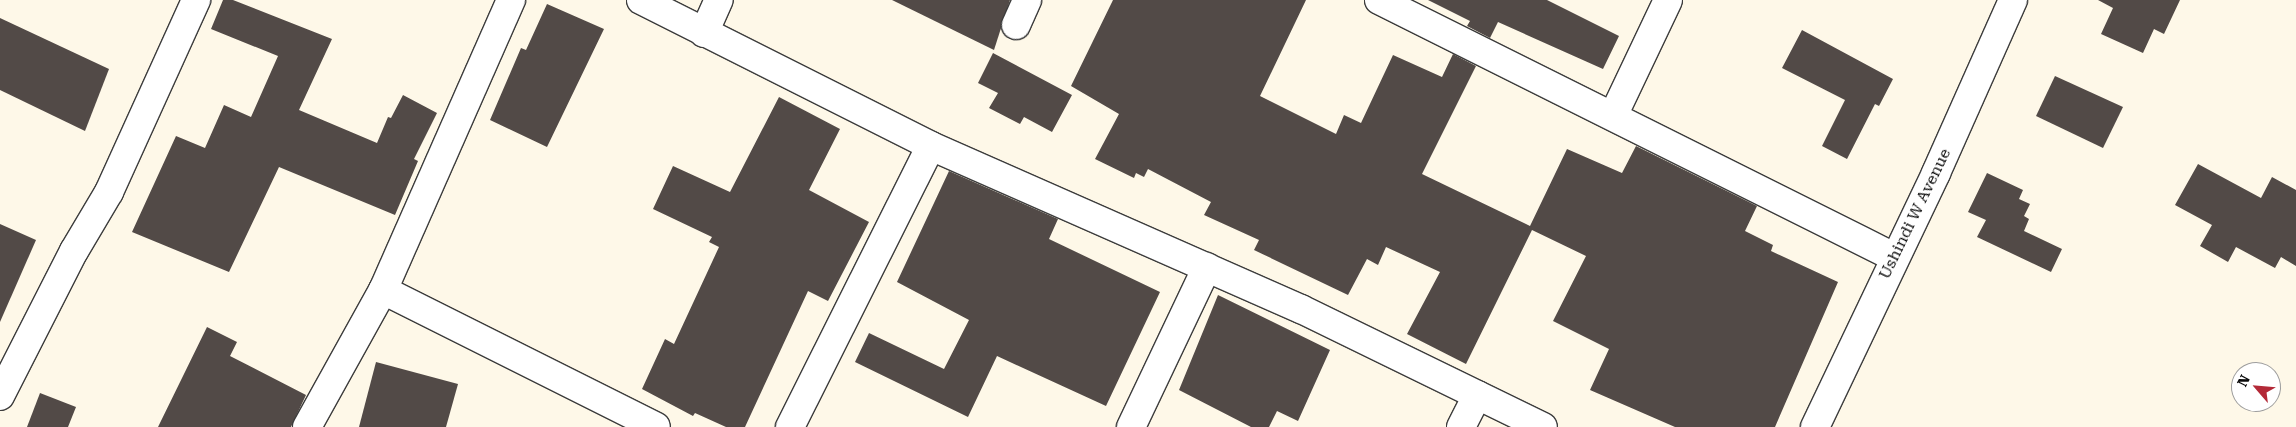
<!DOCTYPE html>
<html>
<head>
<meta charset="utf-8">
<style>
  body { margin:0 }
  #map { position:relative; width:2296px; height:427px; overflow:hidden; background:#fef8e8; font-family:"Roboto Serif",serif }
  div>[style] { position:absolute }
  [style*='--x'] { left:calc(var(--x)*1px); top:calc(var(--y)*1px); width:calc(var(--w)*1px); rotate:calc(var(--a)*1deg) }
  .building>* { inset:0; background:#524a47 }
  .roads { filter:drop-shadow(1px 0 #3d3d3d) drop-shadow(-1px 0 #3d3d3d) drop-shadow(0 1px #3d3d3d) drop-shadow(0 -1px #3d3d3d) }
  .minor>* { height:28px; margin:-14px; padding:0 14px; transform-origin:14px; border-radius:14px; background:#fff }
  span { translate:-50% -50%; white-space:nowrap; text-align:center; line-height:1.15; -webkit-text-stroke:5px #fff; paint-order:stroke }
  .street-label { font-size:16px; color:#0a0a0a }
  .north { position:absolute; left:2231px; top:362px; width:50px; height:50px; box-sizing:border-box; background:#fff; border:1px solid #9d9d9d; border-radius:50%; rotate:297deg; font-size:14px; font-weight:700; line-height:20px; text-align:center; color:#0a0a0a }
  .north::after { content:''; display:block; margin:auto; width:18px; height:22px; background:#b32937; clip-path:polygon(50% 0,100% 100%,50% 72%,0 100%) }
</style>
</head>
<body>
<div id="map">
  <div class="building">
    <div style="clip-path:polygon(223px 0,233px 0,332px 39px,299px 110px,377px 143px,388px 117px,391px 118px,403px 95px,437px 113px,414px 159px,418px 161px,395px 215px,279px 167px,229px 272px,132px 232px,176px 136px,205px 148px,224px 105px,251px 117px,278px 56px,211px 29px)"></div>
    <div style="clip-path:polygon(892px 0,1010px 0,994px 50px)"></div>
    <div style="clip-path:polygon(1113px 0,1306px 0,1260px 96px,1336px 134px,1344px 115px,1361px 123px,1393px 55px,1442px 77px,1453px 54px,1476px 66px,1422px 174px,1530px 226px,1567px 149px,1622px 173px,1636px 146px,1757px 206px,1745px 231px,1773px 245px,1771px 251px,1838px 282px,1775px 427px,1675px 427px,1590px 390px,1609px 349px,1553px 321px,1586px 256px,1532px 230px,1466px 364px,1407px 334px,1440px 272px,1386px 247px,1378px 265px,1367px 259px,1348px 295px,1254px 250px,1259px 240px,1204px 215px,1211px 202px,1148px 169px,1144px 177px,1136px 173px,1134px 178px,1095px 159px,1119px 114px,1071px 86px)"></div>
    <div style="clip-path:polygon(1428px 0,1547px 0,1619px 36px,1603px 69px,1498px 22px,1490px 38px,1467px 26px,1470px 21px)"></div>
    <div style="clip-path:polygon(2098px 0,2180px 0,2164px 34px,2154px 29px,2143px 53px,2101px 34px,2113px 8px)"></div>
    <div style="clip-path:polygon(547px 4px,604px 29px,547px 147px,490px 120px,521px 48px,526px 50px)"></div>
    <div style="clip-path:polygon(0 18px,109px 69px,85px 131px,0 90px)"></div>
    <div style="clip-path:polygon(1802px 30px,1893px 79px,1879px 106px,1875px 104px,1847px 159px,1822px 146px,1845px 100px,1782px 68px)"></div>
    <div style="clip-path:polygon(993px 53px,1072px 95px,1052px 132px,1024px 117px,1020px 124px,989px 108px,998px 93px,978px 83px)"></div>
    <div style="clip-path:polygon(2055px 76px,2123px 107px,2103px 148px,2036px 116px)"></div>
    <div style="clip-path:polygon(779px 97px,840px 129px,809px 190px,869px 222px,828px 301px,808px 291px,745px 427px,726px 427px,695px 413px,693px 416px,642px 389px,665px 339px,674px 344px,719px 247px,709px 242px,712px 237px,653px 209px,673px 166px,730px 192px)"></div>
    <div style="clip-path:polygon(2198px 164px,2261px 198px,2272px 177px,2296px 190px,2296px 266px,2281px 257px,2275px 268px,2236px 247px,2228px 262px,2200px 246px,2212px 225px,2175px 205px)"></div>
    <div style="clip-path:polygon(949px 171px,1058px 219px,1049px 239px,1160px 292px,1106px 406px,997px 356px,968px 417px,855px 362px,869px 333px,944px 369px,969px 320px,897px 282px)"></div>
    <div style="clip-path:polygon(1987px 173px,2023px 190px,2019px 199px,2030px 204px,2024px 216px,2029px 219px,2024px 231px,2062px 249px,2051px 272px,1977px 237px,1986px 220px,1968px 212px)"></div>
    <div style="clip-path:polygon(0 224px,36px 240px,0 322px)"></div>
    <div style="clip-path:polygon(1218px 295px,1330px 350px,1298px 421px,1277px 411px,1269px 427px,1251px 427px,1179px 390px)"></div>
    <div style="clip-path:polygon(207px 327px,237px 342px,230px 356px,306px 395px,291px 427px,158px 427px)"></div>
    <div style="clip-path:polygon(376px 362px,458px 384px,446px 427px,359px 427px)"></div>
    <div style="clip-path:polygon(40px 393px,76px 407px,68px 427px,27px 427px)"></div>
  </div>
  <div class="roads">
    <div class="minor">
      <div style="--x:511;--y:0;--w:317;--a:113.8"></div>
      <div style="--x:383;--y:290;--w:305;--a:26.6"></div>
      <div style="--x:641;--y:0;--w:325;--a:26.7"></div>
      <div style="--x:931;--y:146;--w:404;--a:23.8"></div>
      <div style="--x:1301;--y:309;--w:269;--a:26"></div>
      <div style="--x:1379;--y:0;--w:576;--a:26.52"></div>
      <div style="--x:1016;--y:25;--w:27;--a:-66"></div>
      <div style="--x:704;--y:33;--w:36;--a:-66"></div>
      <div style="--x:1613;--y:116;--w:128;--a:-64.6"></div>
      <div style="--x:0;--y:396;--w:163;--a:-63"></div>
      <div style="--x:74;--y:251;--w:69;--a:-59.3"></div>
      <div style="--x:109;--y:192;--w:211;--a:-65.6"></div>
      <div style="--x:307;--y:427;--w:157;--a:-61"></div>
      <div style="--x:790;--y:427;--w:314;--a:-63.4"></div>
      <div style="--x:1131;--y:427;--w:177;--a:-64.6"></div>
      <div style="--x:1461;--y:427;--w:36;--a:-63"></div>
      <div style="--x:1815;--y:427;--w:281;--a:-64.5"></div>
      <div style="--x:1936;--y:173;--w:189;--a:-66"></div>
    </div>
  </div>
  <div class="street-label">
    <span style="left:1915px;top:214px;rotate:-64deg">Ushindi W Avenue</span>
  </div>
  <div class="north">N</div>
</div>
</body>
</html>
